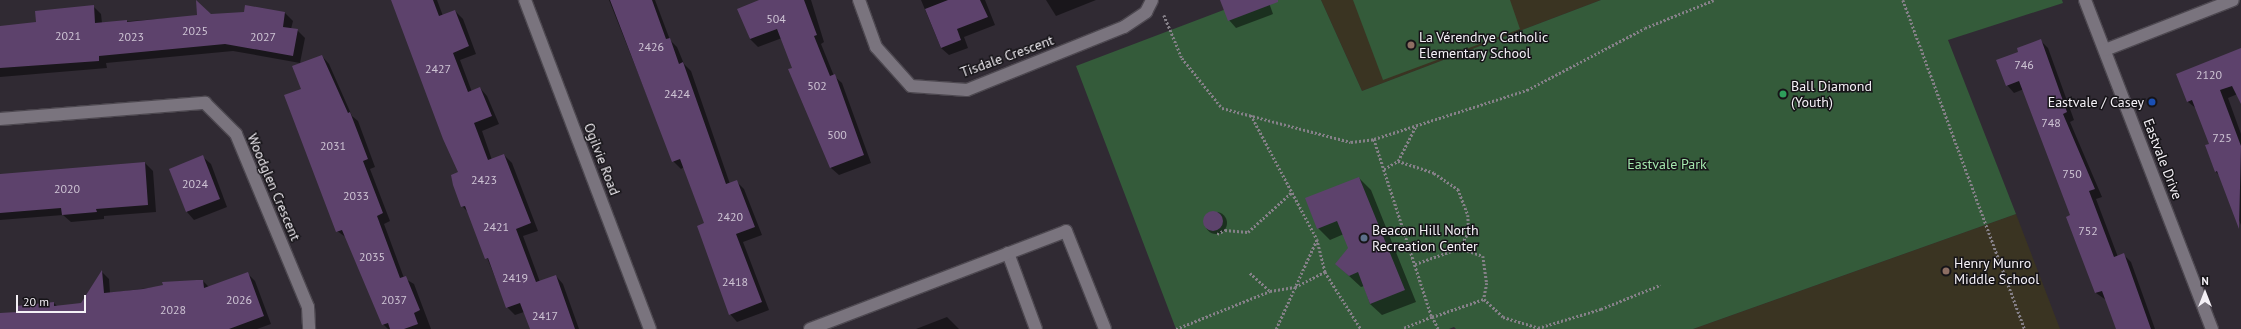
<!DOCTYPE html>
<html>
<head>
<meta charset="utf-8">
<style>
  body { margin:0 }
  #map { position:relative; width:2241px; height:329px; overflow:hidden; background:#302a33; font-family:"PT Sans",sans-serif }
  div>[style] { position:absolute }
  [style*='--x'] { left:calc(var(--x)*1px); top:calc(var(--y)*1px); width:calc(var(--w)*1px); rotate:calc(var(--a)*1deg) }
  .education>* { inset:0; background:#3a3422 }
  .green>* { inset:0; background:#345b3a }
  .shadow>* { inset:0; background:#0007 }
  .round { border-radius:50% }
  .building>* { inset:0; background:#5d426c }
  .path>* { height:2.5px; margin-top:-1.25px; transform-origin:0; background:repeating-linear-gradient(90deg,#868189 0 2px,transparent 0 4px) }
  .roads { filter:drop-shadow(1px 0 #4d4850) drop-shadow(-1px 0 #4d4850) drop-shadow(0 1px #4d4850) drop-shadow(0 -1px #4d4850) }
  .minor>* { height:12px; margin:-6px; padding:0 6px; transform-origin:6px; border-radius:6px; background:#7a747e }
  .dots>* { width:11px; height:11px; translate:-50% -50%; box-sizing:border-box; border:2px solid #161418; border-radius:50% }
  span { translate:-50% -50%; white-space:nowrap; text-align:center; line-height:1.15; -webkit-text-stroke:3px #161418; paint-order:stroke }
  .number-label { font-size:12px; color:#cec4d4 }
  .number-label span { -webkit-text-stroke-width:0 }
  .poi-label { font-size:14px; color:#f4f0f6 }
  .left { translate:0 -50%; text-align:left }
  .right { translate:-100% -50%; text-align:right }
  .street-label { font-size:14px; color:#f4f0f6 }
  .park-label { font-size:14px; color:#a4e7ad }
  .north { position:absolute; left:2185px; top:273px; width:40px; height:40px; -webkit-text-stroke:3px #161418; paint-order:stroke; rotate:0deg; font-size:11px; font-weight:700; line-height:16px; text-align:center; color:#f4f0f6 }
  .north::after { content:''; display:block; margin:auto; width:14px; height:18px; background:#f4f0f6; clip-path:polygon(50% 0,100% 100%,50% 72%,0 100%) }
  .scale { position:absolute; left:16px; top:295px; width:70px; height:18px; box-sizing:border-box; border:2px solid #f4f0f6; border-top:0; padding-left:5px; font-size:12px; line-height:14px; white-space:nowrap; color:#f4f0f6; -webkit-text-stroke:3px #161418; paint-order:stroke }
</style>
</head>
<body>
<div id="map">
  <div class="education">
    <div style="clip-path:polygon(1321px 0,1601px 0,1362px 91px)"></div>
    <div style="clip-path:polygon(2016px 214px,2060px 329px,1693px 329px)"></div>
  </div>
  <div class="green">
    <div style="clip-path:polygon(1250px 0,1321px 0,1362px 91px,1601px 0,2062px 0,2063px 3px,1948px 40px,2016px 214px,1693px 329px,1456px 329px,1454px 327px,1449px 329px,1176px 329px,1076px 66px)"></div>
    <div style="clip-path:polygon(1353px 0,1510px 0,1520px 29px,1383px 80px)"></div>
  </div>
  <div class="shadow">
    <div style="clip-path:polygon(393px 0,437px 0,443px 16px,455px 11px,463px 19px,476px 54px,460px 60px,472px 92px,480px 88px,487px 96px,499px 124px,482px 131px,492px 160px,504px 155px,512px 163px,538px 231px,523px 236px,540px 282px,556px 276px,563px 284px,579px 329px,531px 329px,524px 312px,515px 315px,507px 307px,469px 213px,462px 206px,459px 173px)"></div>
    <div style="clip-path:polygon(609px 0,655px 0,670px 40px,677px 47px,684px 64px,691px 71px,730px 184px,737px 182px,744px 189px,762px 235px,743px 242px,769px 310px,737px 322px,730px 314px,705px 224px,684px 167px,681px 169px,673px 161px)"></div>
    <div style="clip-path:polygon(762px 0,811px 0,824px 42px,821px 44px,834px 76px,842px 83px,871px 163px,839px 175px,831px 168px,790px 70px,794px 68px,782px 38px,758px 47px,750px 39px,739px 9px)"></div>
    <div style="clip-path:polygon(921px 0,985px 0,995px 25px,964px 37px,968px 48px,949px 55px,941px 48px)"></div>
    <div style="clip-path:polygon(1046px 0,1096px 0,1056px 16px)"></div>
    <div style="clip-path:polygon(1224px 0,1268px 0,1273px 14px,1236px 28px,1229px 20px)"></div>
    <div style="clip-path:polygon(93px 6px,101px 14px,102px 23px,245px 13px,245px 6px,285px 13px,293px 21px,291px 29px,297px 30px,305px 38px,300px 63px,233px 51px,106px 63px,107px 68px,0 77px,0 27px,38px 23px)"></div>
    <div style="clip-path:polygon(2041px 41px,2048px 48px,2074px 120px,2070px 122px,2102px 197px,2096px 199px,2118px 257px,2124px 255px,2131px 262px,2155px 329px,2117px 329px,2106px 300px,2096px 293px,2067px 217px,2071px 216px,2024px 89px,2014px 93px,2007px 85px,2019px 52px)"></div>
    <div style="clip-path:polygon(2241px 49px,2240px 93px,2228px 98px,2241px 134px,2241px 225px,2220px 176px,2216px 172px,2210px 145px,2197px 109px,2188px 102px,2177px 75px)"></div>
    <div style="clip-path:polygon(322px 56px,329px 64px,352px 116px,358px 121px,375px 167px,370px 169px,390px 221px,384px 224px,404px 278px,414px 284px,431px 329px,388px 329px,383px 324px,347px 238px,337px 231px,302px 89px)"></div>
    <div style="clip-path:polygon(203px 157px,211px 164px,227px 207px,194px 220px,187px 212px,170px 169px)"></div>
    <div style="clip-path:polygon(145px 163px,153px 171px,156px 212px,104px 216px,104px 219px,71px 222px,63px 215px,0 220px,0 176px)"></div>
    <div style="clip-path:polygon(1359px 178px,1371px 190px,1416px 302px,1382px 315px,1370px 304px,1364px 286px,1361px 287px,1336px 264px,1349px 248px,1344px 234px,1330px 240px,1318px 228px)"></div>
    <div class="round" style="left:1205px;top:212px;width:22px;height:22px"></div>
    <div style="clip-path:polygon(102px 272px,109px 279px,110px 293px,203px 281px,209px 287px,247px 273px,255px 281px,271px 324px,257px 329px,0 329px,0 314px,18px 313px,54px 303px,58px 307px,82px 304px)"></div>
    <div style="clip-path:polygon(947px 317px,959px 329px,916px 329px)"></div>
  </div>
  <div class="building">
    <div style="clip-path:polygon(196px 0,211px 14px,244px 12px,245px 5px,285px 12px,283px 27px,298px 29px,293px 56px,225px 44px,99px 56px,99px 61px,0 68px,0 26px,36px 22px,35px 11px,94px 5px,95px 23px,127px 20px,127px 22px,197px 15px)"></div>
    <div style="clip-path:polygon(391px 0,433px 0,439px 16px,455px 10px,469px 46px,453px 53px,468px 92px,480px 87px,492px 116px,474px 123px,488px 160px,504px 154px,531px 223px,516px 229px,536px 282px,556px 275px,575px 329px,530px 329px,520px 303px,506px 308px,488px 258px,485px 259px,465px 206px,461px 207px,453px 185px,451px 175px,458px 172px,443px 139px)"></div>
    <div style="clip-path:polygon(610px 0,652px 0,666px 39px,670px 38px,679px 64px,683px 62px,726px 184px,737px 180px,755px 227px,736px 234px,762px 302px,729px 315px,697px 226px,704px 223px,680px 159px,672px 162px)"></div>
    <div style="clip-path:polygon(759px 0,804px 0,817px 35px,814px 36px,830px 76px,835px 74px,864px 155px,830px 168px,788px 69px,792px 68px,777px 29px,750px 39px,737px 9px)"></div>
    <div style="clip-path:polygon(948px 0,980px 0,988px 17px,957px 29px,961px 40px,941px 48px,925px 9px)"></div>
    <div style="clip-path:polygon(1220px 0,1278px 0,1278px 2px,1228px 21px)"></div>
    <div style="clip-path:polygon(2041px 39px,2067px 112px,2063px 114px,2095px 189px,2089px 191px,2114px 257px,2124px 253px,2151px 329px,2116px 329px,2102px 291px,2095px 293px,2066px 217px,2070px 215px,2019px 81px,2006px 86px,1996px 60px,2018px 52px,2017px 48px)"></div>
    <div style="clip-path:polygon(2241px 48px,2241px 104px,2232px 86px,2220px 90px,2241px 146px,2239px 229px,2217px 171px,2215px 172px,2205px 145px,2209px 144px,2192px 100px,2187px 102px,2176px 74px)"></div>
    <div style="clip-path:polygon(322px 55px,348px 113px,350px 112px,368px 159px,363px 161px,383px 213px,377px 216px,400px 278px,406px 276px,420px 310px,414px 313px,418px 324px,404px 329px,390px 329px,388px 323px,382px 325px,342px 230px,336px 232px,284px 95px,301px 89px,292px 66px)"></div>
    <div style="clip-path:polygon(203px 155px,220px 199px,186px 212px,169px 169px)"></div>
    <div style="clip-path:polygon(145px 162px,148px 205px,96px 209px,97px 212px,62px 215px,61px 208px,0 213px,0 174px)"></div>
    <div style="clip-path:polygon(1359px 177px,1405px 290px,1370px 304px,1358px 272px,1349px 276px,1335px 264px,1348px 248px,1337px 221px,1317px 229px,1305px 198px)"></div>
    <div class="round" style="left:1203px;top:211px;width:20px;height:20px"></div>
    <div style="clip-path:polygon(102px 270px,104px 293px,143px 289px,163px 285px,162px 282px,197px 280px,203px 280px,204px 288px,248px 272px,264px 316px,229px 329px,0 329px,0 313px,17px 312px,16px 306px,54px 302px,54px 306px,81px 303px)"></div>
  </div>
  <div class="path">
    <div style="--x:1903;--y:0;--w:351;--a:69.7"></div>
    <div style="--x:1164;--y:15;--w:47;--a:67.3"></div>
    <div style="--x:1182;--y:58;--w:64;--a:51.3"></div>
    <div style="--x:1222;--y:108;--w:133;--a:14.8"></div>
    <div style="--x:1351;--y:142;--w:23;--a:-7"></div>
    <div style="--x:1374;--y:139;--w:161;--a:-17.8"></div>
    <div style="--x:1527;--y:90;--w:133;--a:-27.7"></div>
    <div style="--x:1645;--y:28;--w:74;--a:-22.1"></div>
    <div style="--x:1251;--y:115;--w:140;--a:62"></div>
    <div style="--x:1317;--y:239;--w:34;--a:76"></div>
    <div style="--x:1325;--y:272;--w:67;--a:57.7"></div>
    <div style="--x:1374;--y:139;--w:187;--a:72"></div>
    <div style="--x:1432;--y:317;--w:31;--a:158"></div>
    <div style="--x:1398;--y:161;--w:38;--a:18"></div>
    <div style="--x:1434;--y:173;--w:29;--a:34"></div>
    <div style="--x:1458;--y:189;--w:28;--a:69"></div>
    <div style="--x:1468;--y:215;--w:17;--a:87"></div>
    <div style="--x:1469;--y:232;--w:18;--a:119"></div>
    <div style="--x:1384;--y:169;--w:16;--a:-30"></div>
    <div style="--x:1398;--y:161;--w:39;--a:-63"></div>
    <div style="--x:1217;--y:234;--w:9;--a:-27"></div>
    <div style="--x:1225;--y:230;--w:23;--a:5"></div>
    <div style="--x:1248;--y:232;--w:59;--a:-42.3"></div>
    <div style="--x:1415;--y:264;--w:48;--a:-19.6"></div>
    <div style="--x:1460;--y:248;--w:24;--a:19"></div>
    <div style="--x:1483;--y:256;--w:27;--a:82"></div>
    <div style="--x:1487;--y:283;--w:16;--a:101"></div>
    <div style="--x:1250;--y:273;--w:27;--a:42"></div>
    <div style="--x:1176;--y:329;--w:101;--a:-22"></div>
    <div style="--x:1270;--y:291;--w:25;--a:-9"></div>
    <div style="--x:1295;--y:287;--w:34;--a:-27"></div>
    <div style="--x:1276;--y:329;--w:99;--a:-65.5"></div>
    <div style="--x:1438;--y:329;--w:13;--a:-117"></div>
    <div style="--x:1432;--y:317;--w:55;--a:-19.1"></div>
    <div style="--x:1484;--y:299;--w:26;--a:43"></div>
    <div style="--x:1503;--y:317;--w:37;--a:17"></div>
    <div style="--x:1538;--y:328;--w:66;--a:-16.8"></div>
    <div style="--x:1601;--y:309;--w:64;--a:-22.1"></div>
  </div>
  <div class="roads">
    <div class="minor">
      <div style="--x:525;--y:0;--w:352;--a:69.2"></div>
      <div style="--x:859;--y:0;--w:50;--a:70.1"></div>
      <div style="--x:876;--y:47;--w:52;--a:48.1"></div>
      <div style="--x:911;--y:86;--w:56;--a:4.1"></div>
      <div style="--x:967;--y:90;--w:169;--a:-21.9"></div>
      <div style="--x:1124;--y:27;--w:27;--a:-34"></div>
      <div style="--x:1146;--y:12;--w:13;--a:-63"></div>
      <div style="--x:2085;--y:0;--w:353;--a:68.9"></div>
      <div style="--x:2105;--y:50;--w:137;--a:-21.3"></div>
      <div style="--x:0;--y:119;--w:206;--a:-4.5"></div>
      <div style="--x:205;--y:103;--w:44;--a:45"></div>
      <div style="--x:236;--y:134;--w:187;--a:67.4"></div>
      <div style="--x:308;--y:307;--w:22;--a:87"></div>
      <div style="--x:1008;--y:253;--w:81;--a:69.8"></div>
      <div style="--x:810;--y:329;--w:274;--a:-20.9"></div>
      <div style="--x:1066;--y:231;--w:105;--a:68.3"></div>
    </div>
  </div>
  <div class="dots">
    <div style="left:1411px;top:45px;background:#8d6e63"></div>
    <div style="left:1783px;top:94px;background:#2e9e5b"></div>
    <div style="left:2152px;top:102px;background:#1a4fb4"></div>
    <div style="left:1364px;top:238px;background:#5c6f8a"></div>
    <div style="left:1946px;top:271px;background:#8d6e63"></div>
  </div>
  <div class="number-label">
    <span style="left:776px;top:19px">504</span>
    <span style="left:195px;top:31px">2025</span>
    <span style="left:68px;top:36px">2021</span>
    <span style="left:131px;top:37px">2023</span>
    <span style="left:263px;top:37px">2027</span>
    <span style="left:651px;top:47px">2426</span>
    <span style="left:2024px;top:65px">746</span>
    <span style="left:438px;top:69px">2427</span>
    <span style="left:2209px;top:75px">2120</span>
    <span style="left:817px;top:86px">502</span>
    <span style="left:677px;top:94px">2424</span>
    <span style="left:2051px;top:123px">748</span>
    <span style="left:837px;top:135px">500</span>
    <span style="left:2222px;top:138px">725</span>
    <span style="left:333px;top:146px">2031</span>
    <span style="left:2072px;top:174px">750</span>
    <span style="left:484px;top:180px">2423</span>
    <span style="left:195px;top:184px">2024</span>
    <span style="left:67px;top:189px">2020</span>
    <span style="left:356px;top:196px">2033</span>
    <span style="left:730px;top:217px">2420</span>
    <span style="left:496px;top:227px">2421</span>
    <span style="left:2088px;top:231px">752</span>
    <span style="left:372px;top:257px">2035</span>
    <span style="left:515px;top:278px">2419</span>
    <span style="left:735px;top:282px">2418</span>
    <span style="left:239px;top:300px">2026</span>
    <span style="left:394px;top:300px">2037</span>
    <span style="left:173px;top:310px">2028</span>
    <span style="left:545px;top:316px">2417</span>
  </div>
  <div class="poi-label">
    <span class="left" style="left:1419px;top:45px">La Vérendrye Catholic<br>Elementary School</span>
    <span class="left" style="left:1791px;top:94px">Ball Diamond<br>(Youth)</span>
    <span class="right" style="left:2144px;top:102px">Eastvale / Casey</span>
    <span class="left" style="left:1372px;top:238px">Beacon Hill North<br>Recreation Center</span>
    <span class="left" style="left:1954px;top:271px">Henry Munro<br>Middle School</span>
  </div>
  <div class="street-label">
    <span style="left:1007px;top:56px;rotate:-20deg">Tisdale Crescent</span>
    <span style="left:602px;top:159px;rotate:69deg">Ogilvie Road</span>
    <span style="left:2163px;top:159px;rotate:69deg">Eastvale Drive</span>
    <span style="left:274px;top:187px;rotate:67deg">Woodglen Crescent</span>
  </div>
  <div class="park-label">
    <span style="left:1667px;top:164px">Eastvale Park</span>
  </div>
  <div class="north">N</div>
  <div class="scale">20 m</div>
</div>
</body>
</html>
